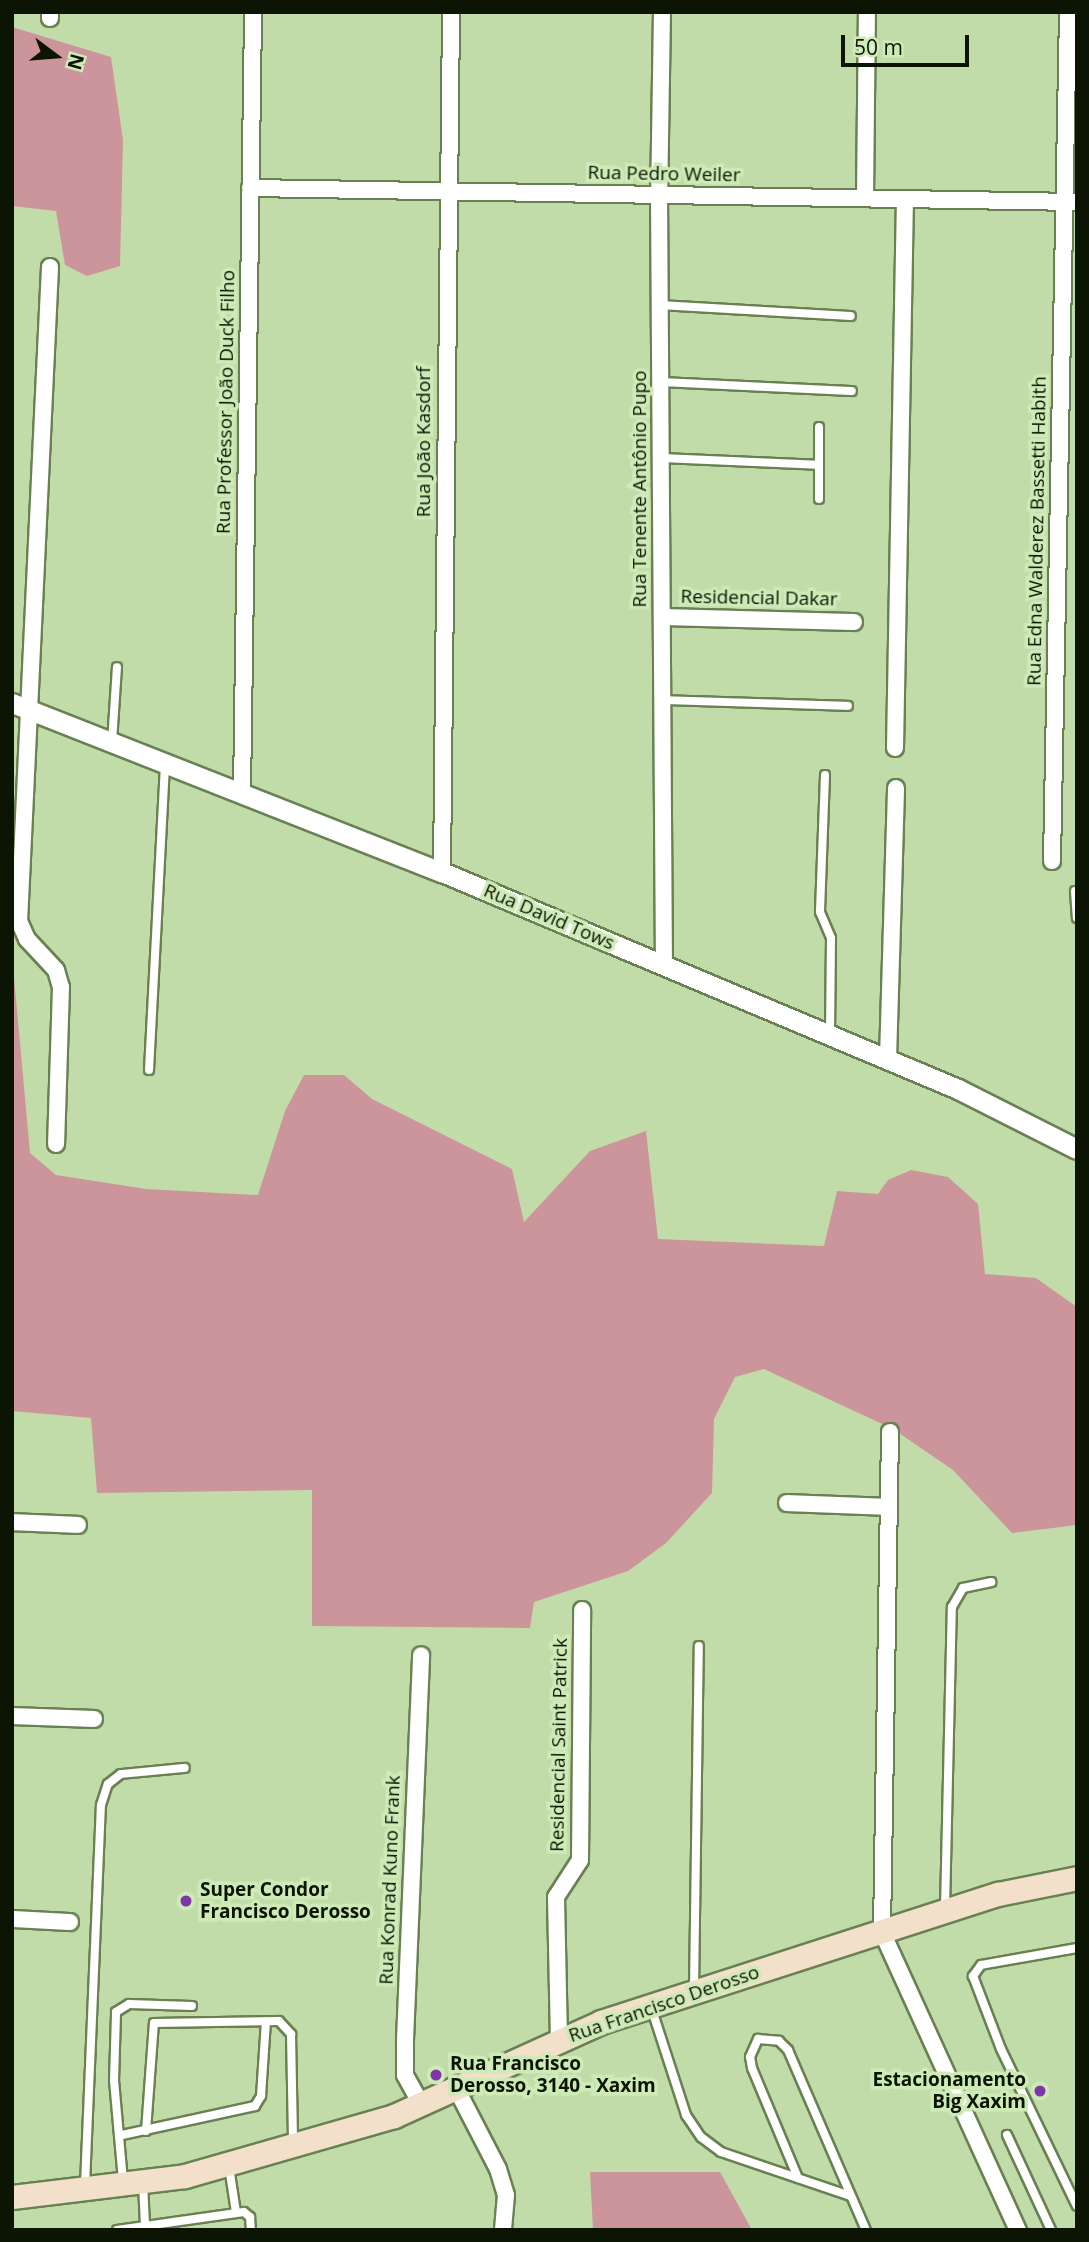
<!DOCTYPE html>
<html>
<head>
<meta charset="utf-8">
<style>
  body { margin:0 }
  #map { position:relative; width:1089px; height:2242px; overflow:hidden; background:#c1dca9; font-family:"Open Sans",sans-serif }
  div>[style] { position:absolute }
  [style*='--x'] { left:calc(var(--x)*1px); top:calc(var(--y)*1px); width:calc(var(--w)*1px); rotate:calc(var(--a)*1deg) }
  .green>* { inset:0; background:#cc949b }
  .roads { filter:drop-shadow(2px 0 #698152) drop-shadow(-2px 0 #698152) drop-shadow(0 2px #698152) drop-shadow(0 -2px #698152) }
  .service>* { height:8px; margin:-4px; padding:0 4px; transform-origin:4px; border-radius:4px; background:#fff }
  .minor>* { height:16px; margin:-8px; padding:0 8px; transform-origin:8px; border-radius:8px; background:#fff }
  .tertiary>* { height:19px; margin:-9.5px; padding:0 9.5px; transform-origin:9.5px; border-radius:9.5px; background:#fff }
  .secondary>* { height:23px; margin:-11.5px; padding:0 11.5px; transform-origin:11.5px; border-radius:11.5px; background:#f2e0ca }
  .dots>* { width:19px; height:19px; translate:-50% -50%; box-sizing:border-box; border:4px solid #ceeab6; border-radius:50% }
  span { translate:-50% -50%; white-space:nowrap; text-align:center; line-height:1.15; -webkit-text-stroke:7px #ceeab6; paint-order:stroke }
  .street-label { font-size:19px; color:#0c1504 }
  .poi-label { font-size:19px; color:#0c1504; font-weight:700 }
  .left { translate:0 -50%; text-align:left }
  .right { translate:-100% -50%; text-align:right }
  .frame { position:absolute; inset:0; border:14px solid #0c1504; pointer-events:none }
  .north { position:absolute; left:21px; top:21px; width:70px; height:70px; -webkit-text-stroke:5px #ceeab6; paint-order:stroke; rotate:106deg; font-size:19px; font-weight:700; line-height:28px; text-align:center; color:#0c1504 }
  .north::after { content:''; display:block; margin:auto; width:24px; height:32px; background:#0c1504; clip-path:polygon(50% 0,100% 100%,50% 72%,0 100%) }
  .scale { position:absolute; left:841px; top:35px; width:128px; height:32px; box-sizing:border-box; border:4px solid #0c1504; border-top:0; padding-left:9px; font-size:21px; line-height:24px; white-space:nowrap; color:#0c1504; -webkit-text-stroke:5px #ceeab6; paint-order:stroke }
</style>
</head>
<body>
<div id="map">
  <div class="green">
    <div style="clip-path:polygon(12px 27px,111px 57px,123px 140px,120px 266px,87px 276px,65px 265px,56px 211px,12px 206px)"></div>
    <div style="clip-path:polygon(12px 955px,30px 1153px,56px 1175px,146px 1189px,258px 1195px,285px 1111px,304px 1075px,344px 1075px,372px 1099px,512px 1169px,524px 1222px,590px 1151px,646px 1131px,658px 1239px,824px 1246px,837px 1191px,878px 1194px,888px 1180px,911px 1170px,948px 1177px,978px 1204px,985px 1274px,1036px 1278px,1077px 1307px,1077px 1525px,1012px 1533px,953px 1470px,893px 1429px,764px 1369px,735px 1377px,714px 1419px,712px 1493px,666px 1543px,628px 1571px,534px 1602px,530px 1628px,312px 1626px,312px 1490px,97px 1493px,91px 1418px,12px 1411px)"></div>
    <div style="clip-path:polygon(590px 2172px,720px 2172px,752px 2230px,593px 2230px)"></div>
  </div>
  <div class="roads">
    <div class="service">
      <div style="--x:659;--y:305;--w:192;--a:3.3"></div>
      <div style="--x:660;--y:382;--w:192;--a:2.7"></div>
      <div style="--x:819;--y:427;--w:72;--a:90"></div>
      <div style="--x:660;--y:458;--w:159;--a:2.5"></div>
      <div style="--x:662;--y:700;--w:186;--a:1.8"></div>
      <div style="--x:112;--y:742;--w:75;--a:-86.2"></div>
      <div style="--x:825;--y:775;--w:137;--a:92.1"></div>
      <div style="--x:820;--y:912;--w:28;--a:67"></div>
      <div style="--x:831;--y:938;--w:97;--a:90.6"></div>
      <div style="--x:1075;--y:891;--w:27;--a:86"></div>
      <div style="--x:149;--y:1070;--w:307;--a:-87"></div>
      <div style="--x:945;--y:1909;--w:302;--a:-88.7"></div>
      <div style="--x:952;--y:1607;--w:22;--a:-60"></div>
      <div style="--x:963;--y:1588;--w:29;--a:-12"></div>
      <div style="--x:1077;--y:1948;--w:97;--a:170"></div>
      <div style="--x:981;--y:1965;--w:14;--a:126"></div>
      <div style="--x:973;--y:1976;--w:78;--a:69"></div>
      <div style="--x:1001;--y:2049;--w:174;--a:64.2"></div>
      <div style="--x:694;--y:1990;--w:344;--a:-89.2"></div>
      <div style="--x:651;--y:2007;--w:114;--a:72"></div>
      <div style="--x:686;--y:2115;--w:27;--a:56"></div>
      <div style="--x:701;--y:2137;--w:25;--a:37"></div>
      <div style="--x:721;--y:2152;--w:136;--a:18.8"></div>
      <div style="--x:146;--y:2131;--w:108;--a:-85.8"></div>
      <div style="--x:154;--y:2023;--w:125;--a:-0.9"></div>
      <div style="--x:279;--y:2021;--w:18;--a:47"></div>
      <div style="--x:291;--y:2034;--w:108;--a:88.9"></div>
      <div style="--x:122;--y:2135;--w:136;--a:-12.3"></div>
      <div style="--x:255;--y:2106;--w:12;--a:-59"></div>
      <div style="--x:261;--y:2096;--w:75;--a:-86.2"></div>
      <div style="--x:1007;--y:2135;--w:105;--a:65.1"></div>
      <div style="--x:229;--y:2167;--w:46;--a:81.2"></div>
      <div style="--x:798;--y:2178;--w:119;--a:-112.7"></div>
      <div style="--x:752;--y:2068;--w:11;--a:-100"></div>
      <div style="--x:750;--y:2057;--w:20;--a:-66"></div>
      <div style="--x:758;--y:2039;--w:21;--a:5"></div>
      <div style="--x:779;--y:2041;--w:13;--a:45"></div>
      <div style="--x:788;--y:2050;--w:196;--a:66.6"></div>
      <div style="--x:123;--y:2181;--w:100;--a:-95.1"></div>
      <div style="--x:114;--y:2081;--w:69;--a:-88.3"></div>
      <div style="--x:116;--y:2012;--w:15;--a:-32"></div>
      <div style="--x:129;--y:2004;--w:63;--a:1.8"></div>
      <div style="--x:143;--y:2183;--w:43;--a:87.3"></div>
      <div style="--x:85;--y:2185;--w:380;--a:-87.6"></div>
      <div style="--x:101;--y:1805;--w:22;--a:-72"></div>
      <div style="--x:108;--y:1784;--w:16;--a:-38"></div>
      <div style="--x:121;--y:1774;--w:64;--a:-5.4"></div>
      <div style="--x:117;--y:2230;--w:128;--a:-8.1"></div>
      <div style="--x:244;--y:2212;--w:8;--a:40"></div>
      <div style="--x:250;--y:2217;--w:13;--a:86"></div>
    </div>
    <div class="minor">
      <div style="--x:662;--y:12;--w:183;--a:90.9"></div>
      <div style="--x:659;--y:195;--w:770;--a:89.63"></div>
      <div style="--x:50;--y:18;--w:6;--a:-90"></div>
      <div style="--x:250;--y:188;--w:827;--a:0.97"></div>
      <div style="--x:865;--y:198;--w:186;--a:-89.4"></div>
      <div style="--x:50;--y:267;--w:655;--a:92.71"></div>
      <div style="--x:19;--y:921;--w:20;--a:66"></div>
      <div style="--x:27;--y:939;--w:42;--a:46.9"></div>
      <div style="--x:56;--y:970;--w:18;--a:74"></div>
      <div style="--x:61;--y:987;--w:157;--a:91.8"></div>
      <div style="--x:662;--y:617;--w:192;--a:1.5"></div>
      <div style="--x:895;--y:748;--w:549;--a:-88.96"></div>
      <div style="--x:242;--y:793;--w:781;--a:-89.19"></div>
      <div style="--x:1052;--y:861;--w:849;--a:-88.92"></div>
      <div style="--x:442;--y:872;--w:860;--a:-89.4"></div>
      <div style="--x:888;--y:1059;--w:271;--a:-88.3"></div>
      <div style="--x:890;--y:1432;--w:500;--a:90.92"></div>
      <div style="--x:882;--y:1932;--w:328;--a:65.5"></div>
      <div style="--x:787;--y:1503;--w:102;--a:2.2"></div>
      <div style="--x:12;--y:1522;--w:66;--a:2.6"></div>
      <div style="--x:12;--y:1716;--w:82;--a:2.1"></div>
      <div style="--x:12;--y:1919;--w:58;--a:3"></div>
      <div style="--x:559;--y:2041;--w:144;--a:-91.2"></div>
      <div style="--x:556;--y:1897;--w:44;--a:-57"></div>
      <div style="--x:580;--y:1860;--w:250;--a:-89.5"></div>
      <div style="--x:456;--y:2088;--w:91;--a:62.6"></div>
      <div style="--x:498;--y:2169;--w:27;--a:73"></div>
      <div style="--x:506;--y:2195;--w:35;--a:95"></div>
      <div style="--x:421;--y:2104;--w:33;--a:-119"></div>
      <div style="--x:405;--y:2075;--w:35;--a:-90"></div>
      <div style="--x:405;--y:2040;--w:385;--a:-87.6"></div>
    </div>
    <div class="tertiary">
      <div style="--x:12;--y:703;--w:462;--a:21.5"></div>
      <div style="--x:442;--y:872;--w:560;--a:22.81"></div>
      <div style="--x:958;--y:1089;--w:133;--a:26.8"></div>
    </div>
    <div class="secondary">
      <div style="--x:12;--y:2197;--w:174;--a:-6.9"></div>
      <div style="--x:185;--y:2176;--w:217;--a:-16"></div>
      <div style="--x:394;--y:2116;--w:227;--a:-24.4"></div>
      <div style="--x:601;--y:2022;--w:417;--a:-17.9"></div>
      <div style="--x:998;--y:1894;--w:81;--a:-11.4"></div>
    </div>
  </div>
  <div class="dots">
    <div style="left:186px;top:1901px;background:#7f36a8"></div>
    <div style="left:436px;top:2075px;background:#7f36a8"></div>
    <div style="left:1040px;top:2091px;background:#7f36a8"></div>
  </div>
  <div class="street-label">
    <span style="left:664px;top:174px;rotate:1deg">Rua Pedro Weiler</span>
    <span style="left:226px;top:402px;rotate:-89deg">Rua Professor João Duck Filho</span>
    <span style="left:424px;top:442px;rotate:-90deg">Rua João Kasdorf</span>
    <span style="left:640px;top:489px;rotate:-90deg">Rua Tenente Antônio Pupo</span>
    <span style="left:1037px;top:531px;rotate:-89deg">Rua Edna Walderez Bassetti Habith</span>
    <span style="left:759px;top:598px;rotate:1deg">Residencial Dakar</span>
    <span style="left:549px;top:917px;rotate:23deg">Rua David Tows</span>
    <span style="left:559px;top:1745px;rotate:-89deg">Residencial Saint Patrick</span>
    <span style="left:390px;top:1880px;rotate:-88deg">Rua Konrad Kuno Frank</span>
    <span style="left:664px;top:2004px;rotate:-19deg">Rua Francisco Derosso</span>
  </div>
  <div class="poi-label">
    <span class="left" style="left:200px;top:1901px">Super Condor<br>Francisco Derosso</span>
    <span class="left" style="left:450px;top:2075px">Rua Francisco<br>Derosso, 3140 - Xaxim</span>
    <span class="right" style="left:1026px;top:2091px">Estacionamento<br>Big Xaxim</span>
  </div>
  <div class="frame"></div>
  <div class="north">N</div>
  <div class="scale">50 m</div>
</div>
</body>
</html>
